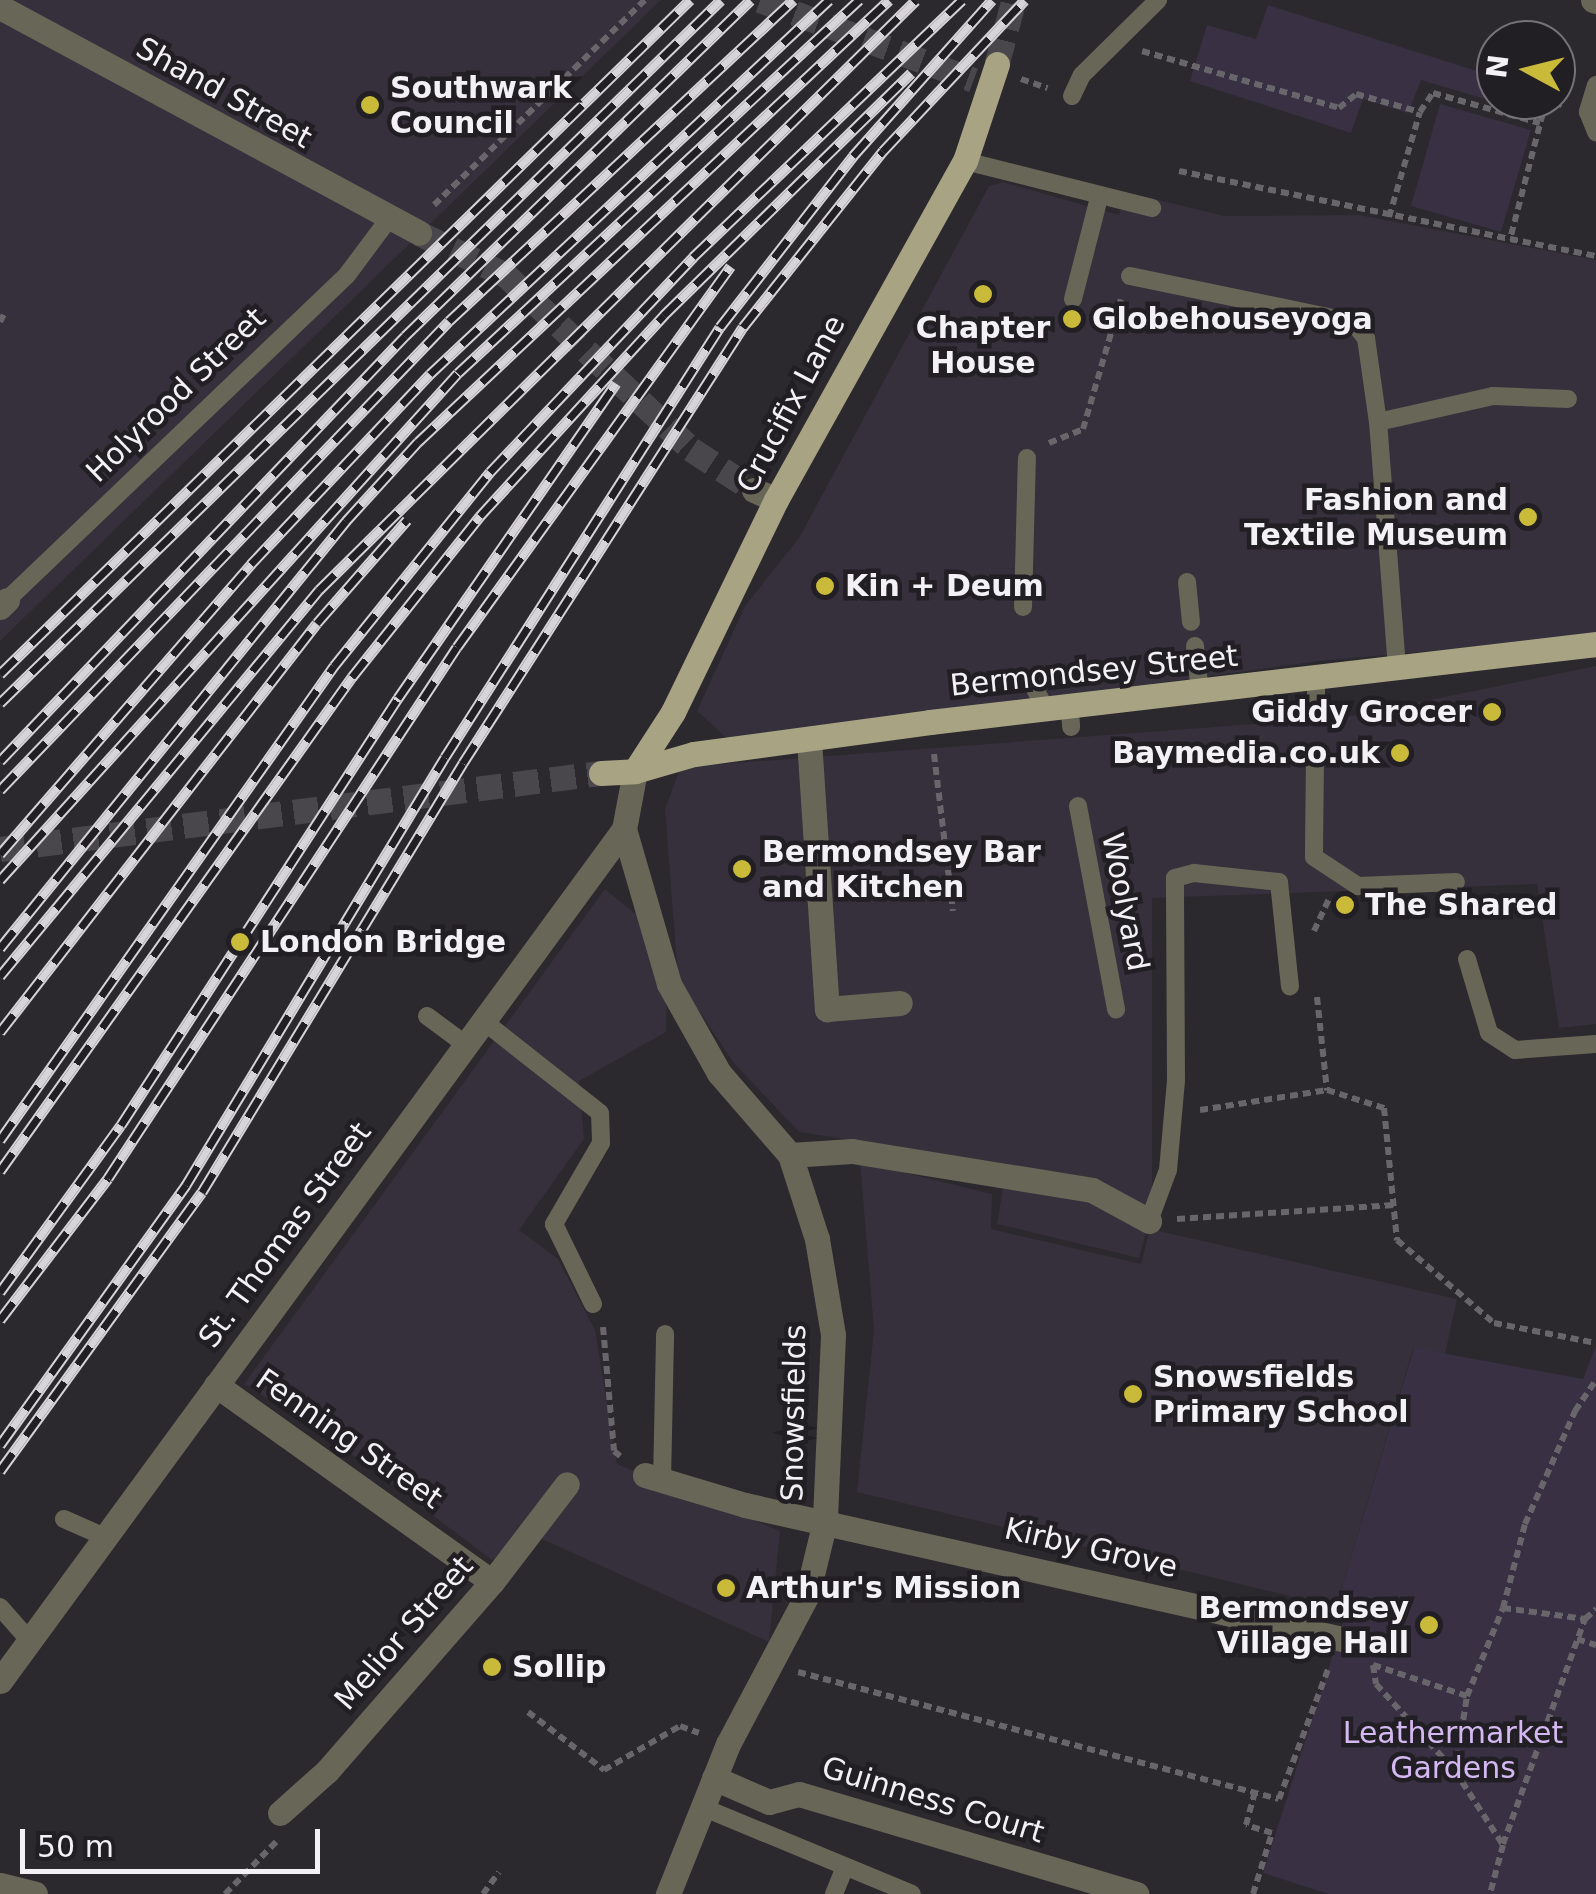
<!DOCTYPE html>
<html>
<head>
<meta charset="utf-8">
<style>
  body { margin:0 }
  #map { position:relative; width:1596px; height:1894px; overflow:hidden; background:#2b282e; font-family:"DejaVu Sans",sans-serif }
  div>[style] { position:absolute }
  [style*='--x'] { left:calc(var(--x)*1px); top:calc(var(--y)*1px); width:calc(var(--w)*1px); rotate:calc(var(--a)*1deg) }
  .built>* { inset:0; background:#35303c }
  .green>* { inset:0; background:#393043 }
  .street-tunnel>* { height:25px; margin-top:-12.5px; transform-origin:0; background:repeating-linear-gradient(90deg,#49464c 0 25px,transparent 0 37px) }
  .primary-tunnel>* { height:25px; margin-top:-12.5px; transform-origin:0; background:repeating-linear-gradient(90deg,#49464c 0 25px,transparent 0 37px) }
  .path>* { height:6px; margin-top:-3px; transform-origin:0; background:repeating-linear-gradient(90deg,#68656b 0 8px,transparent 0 13px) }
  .lane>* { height:18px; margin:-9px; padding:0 9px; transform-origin:9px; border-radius:9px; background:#686657 }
  .street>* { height:25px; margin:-12.5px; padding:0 12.5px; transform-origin:12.5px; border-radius:12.5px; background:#686657 }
  .primary>* { height:25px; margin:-12.5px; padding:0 12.5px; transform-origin:12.5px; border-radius:12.5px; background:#a7a383 }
  .rail>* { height:11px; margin-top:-5.5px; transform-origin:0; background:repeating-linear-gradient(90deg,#211e24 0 22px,#d7d4d9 0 44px); box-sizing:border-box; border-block:2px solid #d7d4d9 }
  .dots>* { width:28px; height:28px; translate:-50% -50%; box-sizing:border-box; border:5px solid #211e24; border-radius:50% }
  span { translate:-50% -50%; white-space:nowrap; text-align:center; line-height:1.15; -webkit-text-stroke:9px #211e24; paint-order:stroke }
  .poi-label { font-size:30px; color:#f3f1f5; font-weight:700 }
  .left { translate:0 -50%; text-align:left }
  .right { translate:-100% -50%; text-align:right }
  .street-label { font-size:30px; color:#f3f1f5 }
  .park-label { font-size:30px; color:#d3b8f1 }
  .north { position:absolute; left:1476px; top:20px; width:100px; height:100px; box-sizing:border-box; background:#211e24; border:2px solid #757278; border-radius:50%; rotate:277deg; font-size:28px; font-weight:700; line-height:40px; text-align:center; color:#f3f1f5 }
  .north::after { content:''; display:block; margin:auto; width:35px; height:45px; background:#c9ba3a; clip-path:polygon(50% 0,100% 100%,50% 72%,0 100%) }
  .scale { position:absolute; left:20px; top:1829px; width:300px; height:45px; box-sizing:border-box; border:5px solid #f3f1f5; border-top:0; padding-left:12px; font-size:30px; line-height:35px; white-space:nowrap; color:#f3f1f5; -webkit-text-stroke:8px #211e24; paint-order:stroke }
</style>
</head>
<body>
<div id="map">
  <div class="built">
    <div style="clip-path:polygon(0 0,661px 0,0 641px)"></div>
    <div style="clip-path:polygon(1003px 182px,1119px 215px,1125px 192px,1224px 216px,1359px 215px,1596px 260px,1596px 636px,1320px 661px,730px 741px,697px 711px,745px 606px,799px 538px,989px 186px)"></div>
    <div style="clip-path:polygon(1596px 666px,1596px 1024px,1559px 1028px,1537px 884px,1152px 898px,1152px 1210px,1139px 1258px,997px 1224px,1007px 1164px,799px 1132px,733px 1062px,678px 979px,665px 809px,681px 767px,1347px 717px)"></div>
    <div style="clip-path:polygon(605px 889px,667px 940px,666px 1032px,579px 1081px,584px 1139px,519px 1230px,558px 1259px,595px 1330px,617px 1464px,780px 1531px,769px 1642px,533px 1535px,492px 1560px,329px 1437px,244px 1384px)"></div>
    <div style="clip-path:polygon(860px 1162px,992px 1194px,991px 1229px,1141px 1264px,1150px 1229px,1457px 1299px,1445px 1354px,1413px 1349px,1336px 1607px,857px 1492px,874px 1330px)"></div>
  </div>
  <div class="green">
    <div style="clip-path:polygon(1268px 5px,1496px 77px,1496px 100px,1525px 100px,1522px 110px,1421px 80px,1408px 113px,1363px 99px,1351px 133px,1190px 81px,1207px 25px,1256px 39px)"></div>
    <div style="clip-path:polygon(1440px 104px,1531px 130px,1501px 232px,1411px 206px)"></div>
    <div style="clip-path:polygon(1596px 1346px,1596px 1894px,1329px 1894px,1263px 1873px,1347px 1610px,1336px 1607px,1414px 1348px,1583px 1379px)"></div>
  </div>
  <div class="street-tunnel">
    <div style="--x:760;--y:0;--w:228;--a:20.5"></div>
    <div style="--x:419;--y:233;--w:97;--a:25.8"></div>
    <div style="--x:506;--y:275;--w:254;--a:43.2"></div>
    <div style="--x:691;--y:449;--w:75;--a:33.1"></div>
  </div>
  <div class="primary-tunnel">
    <div style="--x:997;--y:64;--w:66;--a:-75.1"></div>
    <div style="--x:0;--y:849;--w:606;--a:-7.21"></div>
  </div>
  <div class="path">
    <div style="--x:1142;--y:51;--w:205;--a:16.1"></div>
    <div style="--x:1339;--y:108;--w:22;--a:-39"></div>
    <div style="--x:1356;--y:94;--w:66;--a:15.7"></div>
    <div style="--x:1021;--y:79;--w:28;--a:19"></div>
    <div style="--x:1562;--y:105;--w:16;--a:-166"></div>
    <div style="--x:1546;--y:101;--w:143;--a:104.6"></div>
    <div style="--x:1510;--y:239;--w:88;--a:11.2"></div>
    <div style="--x:1179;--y:171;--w:338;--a:11.6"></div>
    <div style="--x:434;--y:205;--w:294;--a:-44.2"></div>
    <div style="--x:1389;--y:217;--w:109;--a:-73.6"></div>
    <div style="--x:1420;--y:112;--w:23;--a:-56"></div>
    <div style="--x:1433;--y:93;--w:111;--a:15.7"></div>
    <div style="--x:0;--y:322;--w:9;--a:-63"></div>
    <div style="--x:1049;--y:443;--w:37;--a:-22"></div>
    <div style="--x:1083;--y:429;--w:135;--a:-73.7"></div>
    <div style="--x:934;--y:754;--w:158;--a:83.1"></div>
    <div style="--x:1314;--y:931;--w:38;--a:-65"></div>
    <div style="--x:1317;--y:997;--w:94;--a:83.9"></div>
    <div style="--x:1327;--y:1090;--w:60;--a:17.5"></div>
    <div style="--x:1384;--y:1108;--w:133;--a:84.4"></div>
    <div style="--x:1397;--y:1240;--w:128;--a:40.6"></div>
    <div style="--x:1494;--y:1323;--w:104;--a:11.1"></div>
    <div style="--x:1200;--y:1110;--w:129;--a:-8.9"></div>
    <div style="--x:1177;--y:1219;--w:218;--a:-3.7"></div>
    <div style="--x:603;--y:1327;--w:124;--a:84.9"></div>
    <div style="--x:614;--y:1451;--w:8;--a:40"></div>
    <div style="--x:1503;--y:1608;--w:83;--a:7.6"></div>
    <div style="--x:1577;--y:1639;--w:20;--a:18"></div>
    <div style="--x:798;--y:1672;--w:497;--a:14.8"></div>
    <div style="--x:1279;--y:1799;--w:139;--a:-69.3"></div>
    <div style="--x:1467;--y:1696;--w:99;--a:-161.7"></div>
    <div style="--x:1373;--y:1665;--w:19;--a:81"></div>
    <div style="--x:1376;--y:1684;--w:118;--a:47.8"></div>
    <div style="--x:1455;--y:1771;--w:88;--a:57"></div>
    <div style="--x:1503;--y:1845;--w:51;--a:104.9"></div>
    <div style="--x:528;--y:1712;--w:96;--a:37.3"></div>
    <div style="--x:604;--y:1770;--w:88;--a:-30.1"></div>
    <div style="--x:680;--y:1726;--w:20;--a:20"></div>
    <div style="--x:1455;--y:1771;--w:76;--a:-80.9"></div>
    <div style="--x:1467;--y:1696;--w:95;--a:-67.8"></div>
    <div style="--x:1503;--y:1608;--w:87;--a:-75.3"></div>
    <div style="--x:1525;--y:1524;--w:124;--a:-66.1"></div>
    <div style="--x:1575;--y:1411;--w:37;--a:-56"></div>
    <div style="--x:1503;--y:1844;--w:239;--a:-70"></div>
    <div style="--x:1585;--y:1619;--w:15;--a:-42"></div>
    <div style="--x:225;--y:1894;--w:73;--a:-45.6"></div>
    <div style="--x:483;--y:1894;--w:27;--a:-54"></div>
    <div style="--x:1253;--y:1894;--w:64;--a:-72.7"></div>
    <div style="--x:1272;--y:1833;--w:27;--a:-163"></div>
    <div style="--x:1246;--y:1825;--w:34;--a:-75"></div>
  </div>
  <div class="lane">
    <div style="--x:1596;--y:85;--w:28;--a:107"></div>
    <div style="--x:1588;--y:112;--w:22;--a:68"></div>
    <div style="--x:1072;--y:96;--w:23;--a:-65"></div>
    <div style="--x:1082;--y:75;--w:107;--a:-44.6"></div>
    <div style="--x:965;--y:161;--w:193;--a:14.1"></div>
    <div style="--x:1130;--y:276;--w:228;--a:11.7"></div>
    <div style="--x:1353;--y:322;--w:21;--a:51"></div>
    <div style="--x:1366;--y:338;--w:85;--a:81.9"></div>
    <div style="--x:1073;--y:299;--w:104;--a:-75.6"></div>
    <div style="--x:1187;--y:582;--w:40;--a:84.3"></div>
    <div style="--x:7;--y:600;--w:470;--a:-43.7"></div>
    <div style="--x:347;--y:275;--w:69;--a:-53.3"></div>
    <div style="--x:1023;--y:607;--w:149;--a:-88.5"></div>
    <div style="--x:1195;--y:646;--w:47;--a:83.9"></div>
    <div style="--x:1397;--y:668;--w:247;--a:-94.4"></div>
    <div style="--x:1378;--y:422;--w:118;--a:-12.7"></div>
    <div style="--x:1493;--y:396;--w:75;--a:2.3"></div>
    <div style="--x:1031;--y:681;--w:35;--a:63"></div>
    <div style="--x:1316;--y:706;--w:28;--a:-90"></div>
    <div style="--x:1070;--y:711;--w:16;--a:86"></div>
    <div style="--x:1315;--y:756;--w:101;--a:90.6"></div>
    <div style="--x:1314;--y:857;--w:53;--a:33.4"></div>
    <div style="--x:1358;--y:886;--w:98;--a:-2.3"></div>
    <div style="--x:1078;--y:806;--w:207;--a:79.4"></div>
    <div style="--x:1467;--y:959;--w:77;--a:73.4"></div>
    <div style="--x:1489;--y:1033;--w:31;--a:33"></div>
    <div style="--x:1515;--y:1050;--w:81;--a:-4.2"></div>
    <div style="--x:427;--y:1016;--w:47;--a:36.4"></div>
    <div style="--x:482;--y:1020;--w:150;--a:38.2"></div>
    <div style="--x:600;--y:1113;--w:30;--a:88"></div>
    <div style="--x:601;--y:1143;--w:94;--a:120.1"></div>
    <div style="--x:554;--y:1224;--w:89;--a:64"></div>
    <div style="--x:1149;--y:1221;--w:54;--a:-69.6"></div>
    <div style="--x:1168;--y:1170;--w:89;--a:-84.9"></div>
    <div style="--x:1176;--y:1081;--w:203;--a:-90.3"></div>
    <div style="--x:1175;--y:878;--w:20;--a:-15"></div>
    <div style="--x:1194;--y:873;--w:85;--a:6"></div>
    <div style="--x:1279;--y:882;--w:105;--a:84"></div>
    <div style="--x:662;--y:1482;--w:148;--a:-88.8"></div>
    <div style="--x:64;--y:1519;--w:47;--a:23.8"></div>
    <div style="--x:0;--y:1607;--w:44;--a:48.7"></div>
    <div style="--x:702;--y:1807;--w:227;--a:22.5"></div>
    <div style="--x:834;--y:1894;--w:29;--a:-68"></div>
  </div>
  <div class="street">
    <div style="--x:1593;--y:0;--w:3;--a:18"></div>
    <div style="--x:0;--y:7;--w:476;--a:28.3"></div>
    <div style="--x:754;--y:490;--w:24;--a:24"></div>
    <div style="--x:0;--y:607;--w:10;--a:-45"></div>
    <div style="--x:809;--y:740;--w:270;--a:86.2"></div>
    <div style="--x:827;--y:1009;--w:73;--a:-4.7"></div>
    <div style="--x:635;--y:771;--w:59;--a:100.7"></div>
    <div style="--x:624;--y:829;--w:161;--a:73.8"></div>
    <div style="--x:669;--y:984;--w:102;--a:60.7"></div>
    <div style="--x:719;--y:1073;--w:108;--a:49.1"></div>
    <div style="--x:790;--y:1155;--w:88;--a:72.2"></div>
    <div style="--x:817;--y:1239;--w:97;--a:80.5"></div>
    <div style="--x:833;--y:1335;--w:186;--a:92.5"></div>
    <div style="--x:825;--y:1521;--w:76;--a:103.7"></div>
    <div style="--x:807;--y:1595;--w:169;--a:117.9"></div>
    <div style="--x:728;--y:1744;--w:162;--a:111.8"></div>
    <div style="--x:790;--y:1155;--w:62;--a:-3.7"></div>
    <div style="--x:852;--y:1151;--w:243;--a:9.2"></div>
    <div style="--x:1092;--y:1190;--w:65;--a:28.5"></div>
    <div style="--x:216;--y:1385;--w:339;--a:35.5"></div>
    <div style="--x:645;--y:1475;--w:104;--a:16.7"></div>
    <div style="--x:745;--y:1505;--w:612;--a:12.65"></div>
    <div style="--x:0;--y:1681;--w:1056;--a:-53.78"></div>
    <div style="--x:714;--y:1778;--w:60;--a:23.6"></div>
    <div style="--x:769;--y:1802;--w:31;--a:-15"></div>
    <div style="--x:799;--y:1794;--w:352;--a:16.5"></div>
    <div style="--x:280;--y:1813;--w:63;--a:-41.8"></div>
    <div style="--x:327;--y:1771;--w:251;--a:-48.9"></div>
    <div style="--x:492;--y:1582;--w:123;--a:-52.6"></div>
    <div style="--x:0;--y:1885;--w:36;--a:14"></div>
  </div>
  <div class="primary">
    <div style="--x:635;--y:771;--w:70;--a:-57.2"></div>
    <div style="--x:673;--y:712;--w:236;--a:-64.1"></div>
    <div style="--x:776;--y:500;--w:388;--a:-60.9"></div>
    <div style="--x:965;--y:161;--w:102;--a:-71.7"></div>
    <div style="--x:601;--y:773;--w:34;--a:-3"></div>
    <div style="--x:635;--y:771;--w:61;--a:-16.1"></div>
    <div style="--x:694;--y:754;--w:238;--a:-7.7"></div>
    <div style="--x:930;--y:722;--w:671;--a:-6.68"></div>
  </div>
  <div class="rail">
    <div style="--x:0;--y:674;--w:965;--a:-44.33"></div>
    <div style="--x:0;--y:703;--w:1007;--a:-44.28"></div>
    <div style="--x:0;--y:761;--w:587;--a:-46.38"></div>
    <div style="--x:405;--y:336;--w:482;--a:-44.2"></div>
    <div style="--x:0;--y:790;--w:649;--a:-46.25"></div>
    <div style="--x:449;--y:321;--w:471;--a:-43"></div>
    <div style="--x:0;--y:854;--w:384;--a:-49.1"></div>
    <div style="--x:251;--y:564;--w:261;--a:-46.7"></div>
    <div style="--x:430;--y:374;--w:547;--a:-43.15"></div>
    <div style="--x:0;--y:880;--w:683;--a:-47.91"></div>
    <div style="--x:458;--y:373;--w:548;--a:-42.93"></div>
    <div style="--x:0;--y:948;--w:550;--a:-50.98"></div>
    <div style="--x:346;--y:521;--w:107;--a:-47.7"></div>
    <div style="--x:418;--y:442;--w:646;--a:-43.18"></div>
    <div style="--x:0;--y:976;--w:501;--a:-50.43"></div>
    <div style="--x:319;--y:590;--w:839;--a:-44.66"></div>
    <div style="--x:0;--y:1032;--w:517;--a:-52.22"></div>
    <div style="--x:317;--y:623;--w:137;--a:-48.9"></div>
    <div style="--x:0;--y:1140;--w:580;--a:-54.83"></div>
    <div style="--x:334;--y:666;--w:249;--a:-51.2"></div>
    <div style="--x:490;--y:472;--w:296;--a:-46.6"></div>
    <div style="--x:693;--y:257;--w:372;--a:-43.7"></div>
    <div style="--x:0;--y:1171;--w:607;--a:-54.53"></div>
    <div style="--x:352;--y:677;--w:206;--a:-51.5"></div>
    <div style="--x:480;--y:516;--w:273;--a:-47.5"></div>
    <div style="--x:664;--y:315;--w:346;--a:-44.4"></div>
    <div style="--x:0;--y:1292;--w:206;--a:-54.1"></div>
    <div style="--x:121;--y:1125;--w:509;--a:-57.03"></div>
    <div style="--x:398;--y:698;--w:383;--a:-55.3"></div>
    <div style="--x:0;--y:1320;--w:178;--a:-52.7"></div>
    <div style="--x:108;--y:1178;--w:635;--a:-56.69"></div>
    <div style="--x:457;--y:647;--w:469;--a:-54.3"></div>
    <div style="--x:0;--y:1445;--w:320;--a:-54.4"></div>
    <div style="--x:186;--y:1185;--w:500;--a:-58.82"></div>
    <div style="--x:445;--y:757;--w:510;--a:-57.4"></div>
    <div style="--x:720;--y:327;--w:217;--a:-52.1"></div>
    <div style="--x:853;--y:156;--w:209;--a:-48.3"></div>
    <div style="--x:0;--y:1471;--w:344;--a:-54.1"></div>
    <div style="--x:202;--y:1192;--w:502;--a:-58.68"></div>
    <div style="--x:463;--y:763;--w:518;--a:-57.29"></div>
    <div style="--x:743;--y:327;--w:225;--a:-51.5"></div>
    <div style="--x:883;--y:151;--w:207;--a:-46.8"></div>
  </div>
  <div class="dots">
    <div style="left:370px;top:105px;background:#c9ba3a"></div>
    <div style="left:983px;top:294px;background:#c9ba3a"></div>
    <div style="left:1072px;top:319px;background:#c9ba3a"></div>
    <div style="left:1528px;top:517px;background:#c9ba3a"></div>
    <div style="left:825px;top:586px;background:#c9ba3a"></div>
    <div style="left:1492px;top:712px;background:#c9ba3a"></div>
    <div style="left:1400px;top:753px;background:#c9ba3a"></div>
    <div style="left:742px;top:869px;background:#c9ba3a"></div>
    <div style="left:1345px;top:905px;background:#c9ba3a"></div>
    <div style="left:240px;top:942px;background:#c9ba3a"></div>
    <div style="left:1133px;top:1394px;background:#c9ba3a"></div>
    <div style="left:726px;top:1588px;background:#c9ba3a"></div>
    <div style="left:1429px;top:1625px;background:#c9ba3a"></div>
    <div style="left:492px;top:1667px;background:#c9ba3a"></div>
  </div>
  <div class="poi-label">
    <span class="left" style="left:390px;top:105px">Southwark<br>Council</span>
    <span class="left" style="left:1092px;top:319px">Globehouseyoga</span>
    <span style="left:983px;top:345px">Chapter<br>House</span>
    <span class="right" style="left:1508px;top:517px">Fashion and<br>Textile Museum</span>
    <span class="left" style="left:845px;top:586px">Kin + Deum</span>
    <span class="right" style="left:1472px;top:712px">Giddy Grocer</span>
    <span class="right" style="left:1380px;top:753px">Baymedia.co.uk</span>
    <span class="left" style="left:762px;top:869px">Bermondsey Bar<br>and Kitchen</span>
    <span class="left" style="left:1365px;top:905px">The Shared</span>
    <span class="left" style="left:260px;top:942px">London Bridge</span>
    <span class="left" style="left:1153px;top:1394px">Snowsfields<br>Primary School</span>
    <span class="left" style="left:746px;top:1588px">Arthur's Mission</span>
    <span class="right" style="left:1409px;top:1625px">Bermondsey<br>Village Hall</span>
    <span class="left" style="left:512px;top:1667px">Sollip</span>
  </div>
  <div class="street-label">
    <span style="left:224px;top:93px;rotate:29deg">Shand Street</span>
    <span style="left:176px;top:395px;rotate:-44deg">Holyrood Street</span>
    <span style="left:791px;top:404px;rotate:-62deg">Crucifix Lane</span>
    <span style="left:1094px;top:671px;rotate:-6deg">Bermondsey Street</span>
    <span style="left:1125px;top:902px;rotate:79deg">Woolyard</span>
    <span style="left:285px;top:1235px;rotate:-54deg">St. Thomas Street</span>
    <span style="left:794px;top:1413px;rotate:-89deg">Snowsfields</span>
    <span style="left:349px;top:1439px;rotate:35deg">Fenning Street</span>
    <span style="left:1091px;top:1548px;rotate:13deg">Kirby Grove</span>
    <span style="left:404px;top:1633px;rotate:-49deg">Melior Street</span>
    <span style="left:933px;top:1800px;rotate:17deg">Guinness Court</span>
  </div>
  <div class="park-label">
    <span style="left:1453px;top:1750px">Leathermarket<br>Gardens</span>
  </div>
  <div class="north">N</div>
  <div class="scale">50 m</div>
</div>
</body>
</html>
